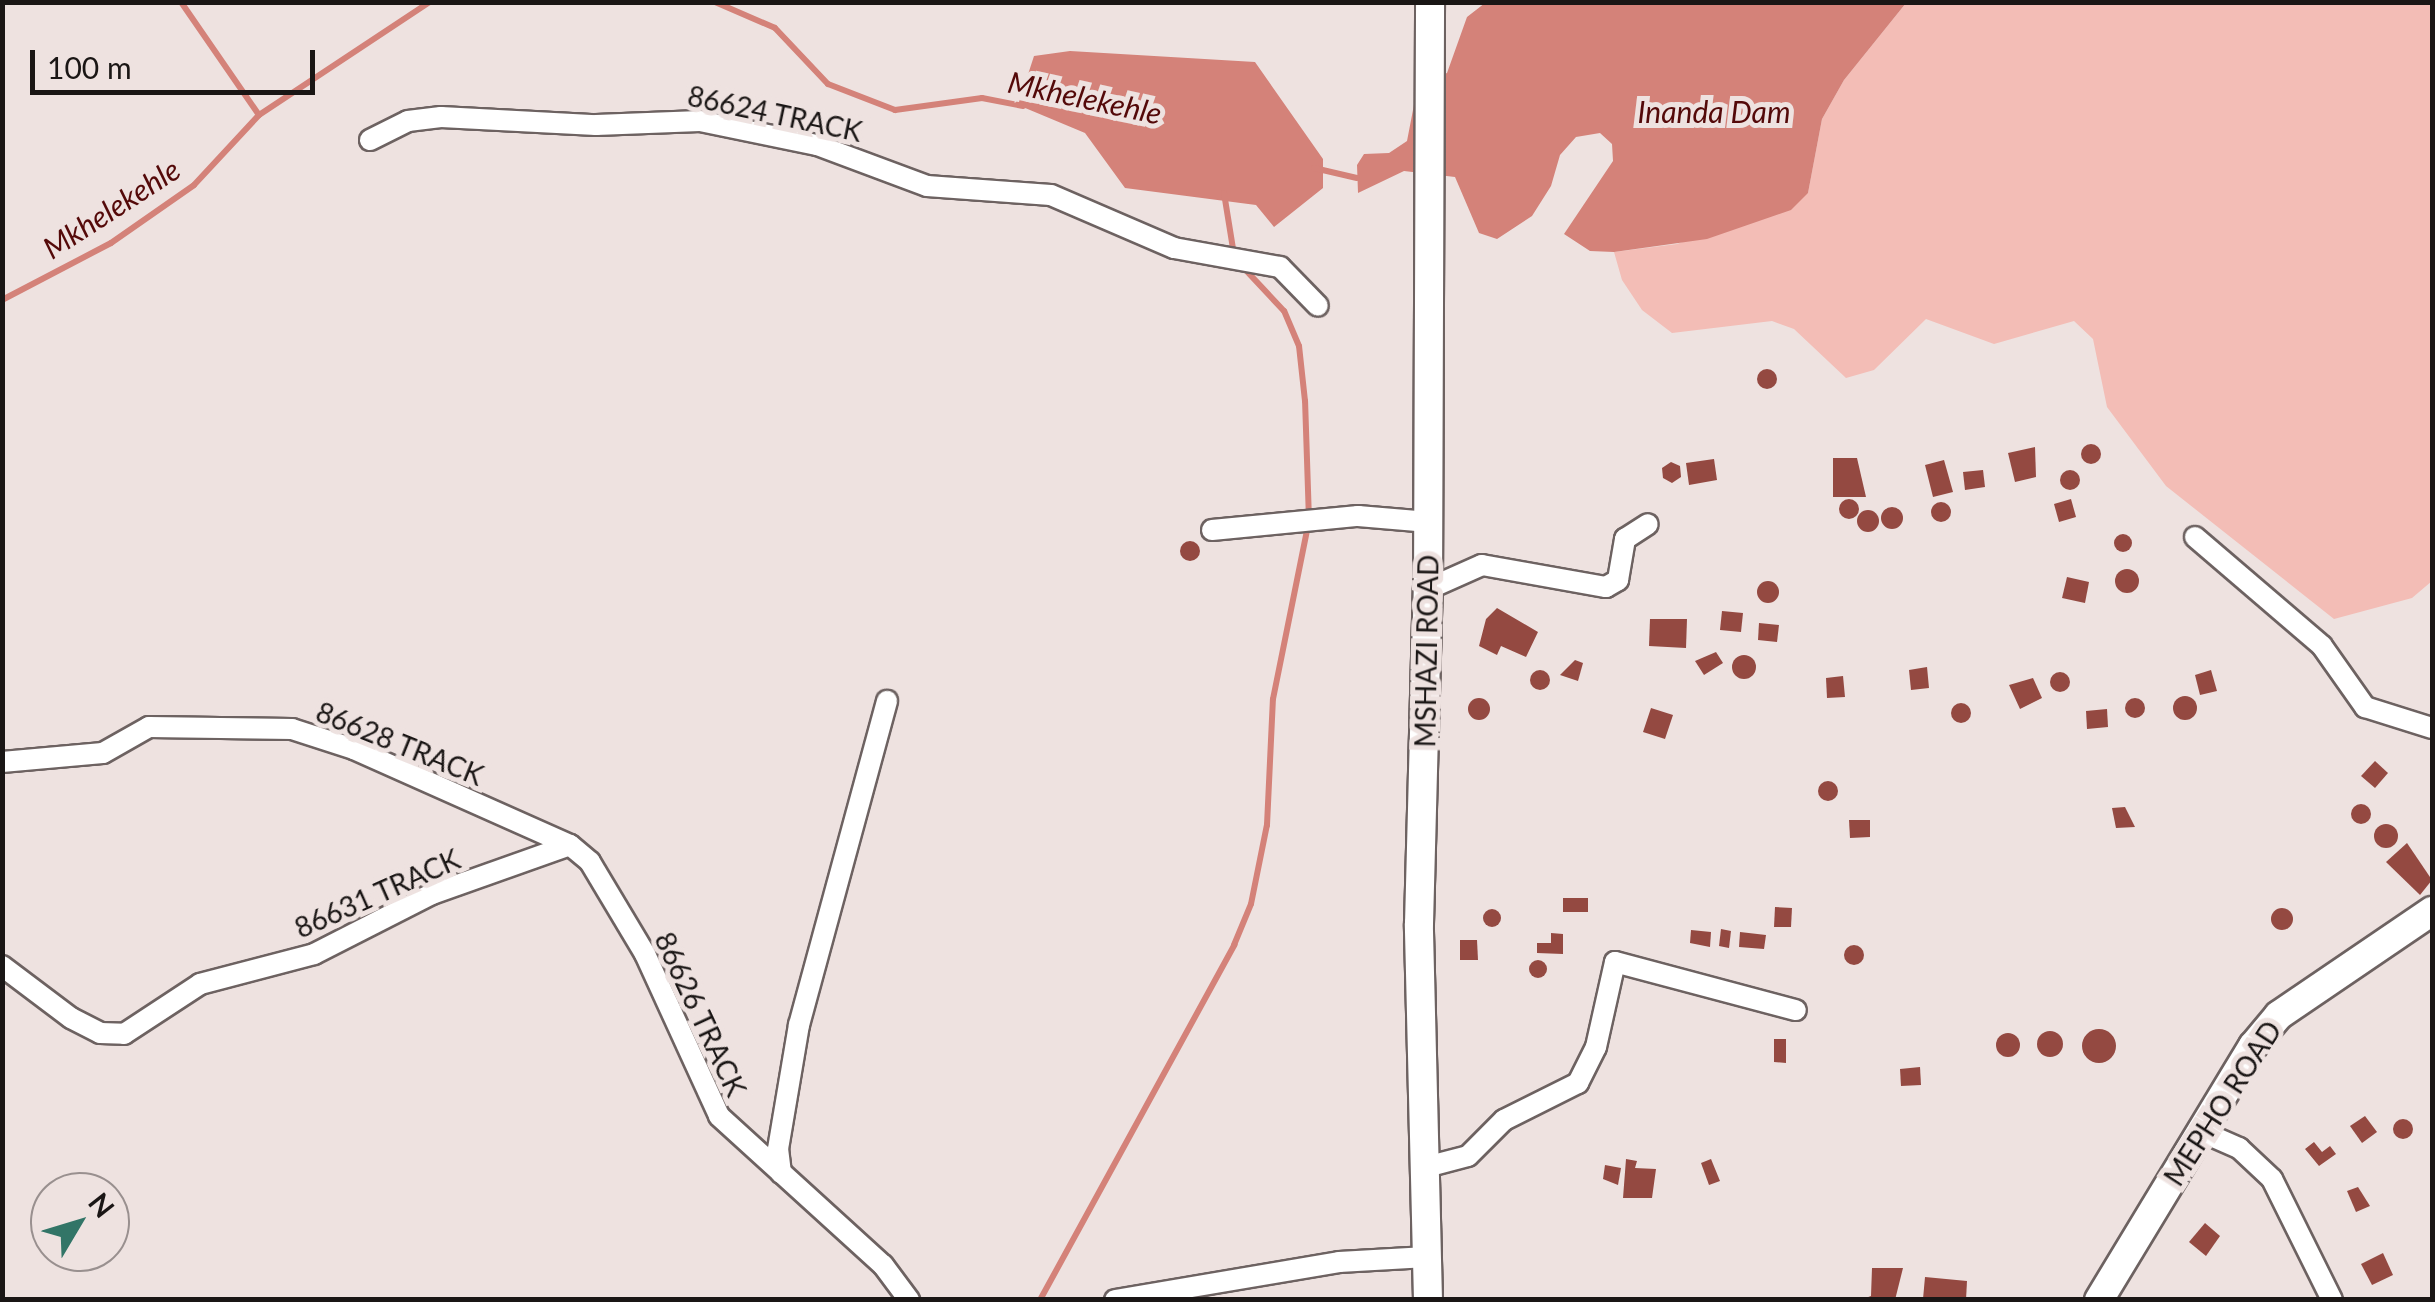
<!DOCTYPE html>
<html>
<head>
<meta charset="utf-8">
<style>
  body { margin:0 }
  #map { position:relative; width:2435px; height:1302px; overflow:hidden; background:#eee2e0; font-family:Lato,sans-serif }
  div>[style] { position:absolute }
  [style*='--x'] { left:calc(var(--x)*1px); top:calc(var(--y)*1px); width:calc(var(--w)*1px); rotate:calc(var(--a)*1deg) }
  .green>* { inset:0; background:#f3bdb6 }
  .water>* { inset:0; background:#d48279 }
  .stream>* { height:6px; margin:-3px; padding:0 3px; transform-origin:3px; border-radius:3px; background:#d48279 }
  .building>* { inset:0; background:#944941 }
  .round { border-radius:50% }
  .roads { filter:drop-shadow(2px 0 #6d6261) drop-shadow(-2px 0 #6d6261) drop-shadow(0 2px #6d6261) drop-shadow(0 -2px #6d6261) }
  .street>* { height:20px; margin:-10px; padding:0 10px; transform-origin:10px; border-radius:10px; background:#fff }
  .secondary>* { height:28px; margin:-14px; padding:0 14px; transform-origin:14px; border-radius:14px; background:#fff }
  span { translate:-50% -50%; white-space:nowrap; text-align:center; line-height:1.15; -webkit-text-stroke:10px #eee2e0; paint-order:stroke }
  .street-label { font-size:28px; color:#1a1615 }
  .water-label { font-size:30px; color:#540909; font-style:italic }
  .frame { position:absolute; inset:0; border:5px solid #1a1615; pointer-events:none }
  .north { position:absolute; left:30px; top:1172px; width:100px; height:100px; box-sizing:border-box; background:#eee2e0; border:2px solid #99908f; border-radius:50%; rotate:52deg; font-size:28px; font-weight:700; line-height:40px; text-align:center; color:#1a1615 }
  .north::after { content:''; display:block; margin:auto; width:35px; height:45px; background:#327567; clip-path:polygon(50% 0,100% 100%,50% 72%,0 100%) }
  .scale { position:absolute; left:30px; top:50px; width:285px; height:45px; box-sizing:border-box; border:5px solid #1a1615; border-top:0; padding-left:12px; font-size:30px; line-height:35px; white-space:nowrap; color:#1a1615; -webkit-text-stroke:8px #eee2e0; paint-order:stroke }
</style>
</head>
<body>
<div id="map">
  <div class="green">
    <div style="clip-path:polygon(1906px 3px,2432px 3px,2432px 581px,2412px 598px,2334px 619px,2166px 486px,2107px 407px,2093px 339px,2074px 321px,1994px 344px,1926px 319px,1874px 370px,1846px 378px,1794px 329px,1772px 321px,1672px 333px,1642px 310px,1622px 280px,1614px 252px,1677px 244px,1808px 193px,1822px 119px,1844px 80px)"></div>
  </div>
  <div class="water">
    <div style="clip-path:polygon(1485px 3px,1558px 4px,1906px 3px,1844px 80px,1822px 119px,1808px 193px,1791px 210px,1707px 239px,1614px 252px,1590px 251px,1564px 234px,1613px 161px,1612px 144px,1600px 133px,1576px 137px,1560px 155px,1551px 186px,1532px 216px,1497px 239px,1479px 233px,1455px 177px,1404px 171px,1358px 193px,1357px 165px,1364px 154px,1389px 153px,1407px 141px,1418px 84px,1447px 73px,1467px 17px)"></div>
    <div style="clip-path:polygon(1070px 51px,1255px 62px,1323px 159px,1323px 188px,1274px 227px,1256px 205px,1125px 188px,1085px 133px,1018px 105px,1034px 56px)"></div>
  </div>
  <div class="stream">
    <div style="--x:181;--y:2;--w:137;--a:55.4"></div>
    <div style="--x:715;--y:2;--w:65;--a:23.4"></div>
    <div style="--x:775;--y:28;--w:77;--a:46.6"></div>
    <div style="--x:828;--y:84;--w:72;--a:21.2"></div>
    <div style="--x:895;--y:110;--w:88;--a:-7.9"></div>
    <div style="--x:982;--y:98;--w:42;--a:11"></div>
    <div style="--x:1314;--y:168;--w:44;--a:13.1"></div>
    <div style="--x:1224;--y:193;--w:63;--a:80.8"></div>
    <div style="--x:2;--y:300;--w:123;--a:-27.6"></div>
    <div style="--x:111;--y:243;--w:101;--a:-34.9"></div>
    <div style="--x:194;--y:185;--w:96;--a:-47.1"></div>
    <div style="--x:259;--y:115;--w:205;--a:-33.5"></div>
    <div style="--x:1040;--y:1300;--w:405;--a:-61.3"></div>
    <div style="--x:1234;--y:945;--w:44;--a:-67.5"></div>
    <div style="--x:1251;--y:904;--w:81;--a:-78.6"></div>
    <div style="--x:1267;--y:825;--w:126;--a:-87.3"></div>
    <div style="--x:1273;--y:699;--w:183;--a:-78.6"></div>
    <div style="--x:1309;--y:520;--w:119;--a:-91.9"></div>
    <div style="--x:1305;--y:401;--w:55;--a:-96.2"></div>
    <div style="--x:1299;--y:346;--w:38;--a:-113"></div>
    <div style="--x:1284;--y:311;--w:63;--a:-133.1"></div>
  </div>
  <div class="building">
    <div class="round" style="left:1757px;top:369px;width:20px;height:20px"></div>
    <div class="round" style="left:2081px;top:444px;width:20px;height:20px"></div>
    <div style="clip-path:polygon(2035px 447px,2036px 477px,2015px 482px,2008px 453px)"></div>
    <div style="clip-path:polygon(1833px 458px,1857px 458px,1866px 497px,1833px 497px)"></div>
    <div style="clip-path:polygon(1714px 459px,1717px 480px,1689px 485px,1686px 463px)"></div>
    <div style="clip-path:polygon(1944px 460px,1953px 492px,1933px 497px,1925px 465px)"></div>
    <div style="clip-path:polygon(1671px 462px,1680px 466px,1681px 477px,1672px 483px,1663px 478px,1662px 468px)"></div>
    <div class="round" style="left:2060px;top:470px;width:20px;height:20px"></div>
    <div style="clip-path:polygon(1983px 470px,1985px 487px,1965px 490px,1963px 472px)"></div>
    <div class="round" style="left:1839px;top:499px;width:20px;height:20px"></div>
    <div style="clip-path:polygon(2071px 499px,2076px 517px,2059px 522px,2054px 504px)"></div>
    <div class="round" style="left:1931px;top:502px;width:20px;height:20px"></div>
    <div class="round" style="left:1881px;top:507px;width:22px;height:22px"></div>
    <div class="round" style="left:1857px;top:510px;width:22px;height:22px"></div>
    <div class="round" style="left:2114px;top:534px;width:18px;height:18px"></div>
    <div class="round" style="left:1180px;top:541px;width:20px;height:20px"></div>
    <div class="round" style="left:2115px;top:569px;width:24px;height:24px"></div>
    <div style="clip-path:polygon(2067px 577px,2089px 582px,2085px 603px,2062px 598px)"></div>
    <div class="round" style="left:1757px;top:581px;width:22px;height:22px"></div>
    <div style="clip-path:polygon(1497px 608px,1538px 632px,1526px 657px,1501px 646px,1497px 655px,1479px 646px,1486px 619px)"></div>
    <div style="clip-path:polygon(1722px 611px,1743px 613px,1741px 632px,1720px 630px)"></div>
    <div style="clip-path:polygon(1650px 619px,1687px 619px,1686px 648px,1649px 646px)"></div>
    <div style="clip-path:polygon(1759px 623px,1779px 625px,1777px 642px,1758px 640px)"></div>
    <div style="clip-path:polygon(1716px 652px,1723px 663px,1704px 675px,1695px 661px)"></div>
    <div class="round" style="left:1732px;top:655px;width:24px;height:24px"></div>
    <div style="clip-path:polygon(1575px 660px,1583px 663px,1578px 681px,1560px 675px)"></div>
    <div style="clip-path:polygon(1927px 667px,1929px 688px,1911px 690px,1909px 670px)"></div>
    <div class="round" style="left:1530px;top:670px;width:20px;height:20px"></div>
    <div style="clip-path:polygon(2211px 670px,2217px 691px,2200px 695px,2195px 675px)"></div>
    <div class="round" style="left:2050px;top:672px;width:20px;height:20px"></div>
    <div style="clip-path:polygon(1843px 676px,1845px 697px,1827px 698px,1826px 678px)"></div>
    <div style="clip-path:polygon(2033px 678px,2042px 698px,2020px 709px,2009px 685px)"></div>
    <div class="round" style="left:2173px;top:696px;width:24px;height:24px"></div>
    <div class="round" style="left:2125px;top:698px;width:20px;height:20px"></div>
    <div class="round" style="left:1468px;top:698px;width:22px;height:22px"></div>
    <div class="round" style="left:1951px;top:703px;width:20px;height:20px"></div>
    <div style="clip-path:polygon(1651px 708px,1673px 715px,1665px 739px,1643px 732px)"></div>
    <div style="clip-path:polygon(2107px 709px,2108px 727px,2087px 729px,2086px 711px)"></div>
    <div style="clip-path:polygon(2375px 761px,2388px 773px,2375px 788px,2361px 776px)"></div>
    <div class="round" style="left:1818px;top:781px;width:20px;height:20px"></div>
    <div class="round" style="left:2351px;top:804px;width:20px;height:20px"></div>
    <div style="clip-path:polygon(2125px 807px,2135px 827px,2116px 828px,2112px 808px)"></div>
    <div style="clip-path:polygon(1849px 820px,1870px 820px,1870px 837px,1850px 838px)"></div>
    <div class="round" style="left:2374px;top:824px;width:24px;height:24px"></div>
    <div style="clip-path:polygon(2407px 843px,2432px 880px,2420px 895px,2386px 862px)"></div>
    <div style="clip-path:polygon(1563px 898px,1588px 898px,1588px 912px,1563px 912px)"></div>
    <div style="clip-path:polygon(1775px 907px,1792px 908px,1791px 927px,1774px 927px)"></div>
    <div class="round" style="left:2271px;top:908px;width:22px;height:22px"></div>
    <div class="round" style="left:1483px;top:909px;width:18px;height:18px"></div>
    <div style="clip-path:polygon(1721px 929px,1731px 931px,1729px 948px,1719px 946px)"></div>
    <div style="clip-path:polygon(1691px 930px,1711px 932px,1710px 947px,1690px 943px)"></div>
    <div style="clip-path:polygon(1740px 932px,1766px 935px,1764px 949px,1739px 947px)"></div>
    <div style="clip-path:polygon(1551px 933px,1563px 934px,1563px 954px,1537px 953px,1537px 943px,1551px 943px)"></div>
    <div style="clip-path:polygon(1460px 940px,1477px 940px,1478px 960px,1460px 960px)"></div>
    <div class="round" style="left:1844px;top:945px;width:20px;height:20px"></div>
    <div class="round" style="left:1529px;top:960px;width:18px;height:18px"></div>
    <div class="round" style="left:2082px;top:1029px;width:34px;height:34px"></div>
    <div class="round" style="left:2037px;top:1031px;width:26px;height:26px"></div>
    <div class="round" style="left:1996px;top:1033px;width:24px;height:24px"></div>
    <div style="clip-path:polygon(1774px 1039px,1786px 1039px,1786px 1063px,1774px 1062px)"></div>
    <div style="clip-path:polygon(1920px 1067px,1921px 1085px,1901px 1086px,1900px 1069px)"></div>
    <div style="clip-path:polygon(2365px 1116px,2377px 1132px,2362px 1143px,2350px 1126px)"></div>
    <div class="round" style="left:2393px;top:1119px;width:20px;height:20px"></div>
    <div style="clip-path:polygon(2314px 1142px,2322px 1152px,2330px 1146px,2336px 1154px,2319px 1166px,2305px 1149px)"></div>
    <div style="clip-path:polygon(1626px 1159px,1637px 1161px,1635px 1168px,1656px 1169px,1652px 1198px,1623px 1198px)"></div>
    <div style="clip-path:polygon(1711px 1159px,1720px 1181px,1709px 1185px,1701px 1163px)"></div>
    <div style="clip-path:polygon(1605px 1165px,1621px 1168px,1618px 1185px,1603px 1179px)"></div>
    <div style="clip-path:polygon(2358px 1187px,2370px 1206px,2356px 1212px,2347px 1191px)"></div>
    <div style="clip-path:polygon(2205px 1223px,2220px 1236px,2206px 1256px,2189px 1242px)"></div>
    <div style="clip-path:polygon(2383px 1253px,2393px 1275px,2372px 1285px,2361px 1264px)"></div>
    <div style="clip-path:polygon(1872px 1268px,1903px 1268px,1895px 1300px,1860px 1300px,1871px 1296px)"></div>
    <div style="clip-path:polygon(1925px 1277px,1967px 1281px,1966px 1300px,1923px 1299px)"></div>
  </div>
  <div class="roads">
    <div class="street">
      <div style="--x:370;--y:140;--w:42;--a:-26.6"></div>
      <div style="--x:408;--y:121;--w:33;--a:-7"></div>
      <div style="--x:441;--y:117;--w:155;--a:3"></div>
      <div style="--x:596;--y:125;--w:104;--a:-2.2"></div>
      <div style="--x:700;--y:121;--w:119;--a:11.6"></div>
      <div style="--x:817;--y:145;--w:117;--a:20.4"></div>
      <div style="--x:927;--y:186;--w:124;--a:4.2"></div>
      <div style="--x:1051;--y:195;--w:134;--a:23.3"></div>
      <div style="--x:1174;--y:248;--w:108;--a:10.2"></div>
      <div style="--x:1280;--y:267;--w:54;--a:45.7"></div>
      <div style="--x:1212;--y:530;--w:147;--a:-5.5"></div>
      <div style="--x:1358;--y:516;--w:71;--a:4.8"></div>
      <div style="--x:2195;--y:537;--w:167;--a:40.6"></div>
      <div style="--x:2322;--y:646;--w:75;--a:54.8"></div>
      <div style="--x:2365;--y:707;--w:70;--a:17.4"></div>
      <div style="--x:1428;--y:589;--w:59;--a:-24"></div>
      <div style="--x:1482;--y:565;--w:126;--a:10.1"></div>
      <div style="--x:1606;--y:587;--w:14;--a:-30"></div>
      <div style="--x:1618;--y:580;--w:42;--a:-80.3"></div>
      <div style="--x:1625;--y:539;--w:27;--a:-33"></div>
      <div style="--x:2;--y:762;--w:101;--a:-5.1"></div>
      <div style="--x:103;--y:753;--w:53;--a:-29.5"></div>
      <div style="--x:149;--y:727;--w:143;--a:0.8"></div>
      <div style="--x:292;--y:729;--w:65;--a:17.9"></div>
      <div style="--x:354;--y:749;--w:236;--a:24"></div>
      <div style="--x:570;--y:845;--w:26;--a:40"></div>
      <div style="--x:590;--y:862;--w:107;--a:59.1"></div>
      <div style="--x:645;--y:954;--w:178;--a:65.4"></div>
      <div style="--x:719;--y:1116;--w:222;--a:42.3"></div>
      <div style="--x:883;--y:1265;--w:44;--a:53.4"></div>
      <div style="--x:2;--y:966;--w:86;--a:37"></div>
      <div style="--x:71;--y:1018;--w:33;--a:27"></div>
      <div style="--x:100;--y:1033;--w:24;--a:2"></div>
      <div style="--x:124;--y:1034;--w:91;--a:-33.3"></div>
      <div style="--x:200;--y:984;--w:118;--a:-14.7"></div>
      <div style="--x:314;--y:954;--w:132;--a:-27"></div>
      <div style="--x:432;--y:894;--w:146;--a:-19.5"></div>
      <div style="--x:2200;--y:1131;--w:43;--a:23.6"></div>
      <div style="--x:2239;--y:1148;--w:45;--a:43.2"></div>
      <div style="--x:2272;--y:1179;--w:135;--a:63.6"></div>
      <div style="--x:1426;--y:1167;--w:43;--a:-14.7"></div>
      <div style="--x:1468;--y:1156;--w:51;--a:-45"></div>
      <div style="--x:1504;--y:1120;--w:83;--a:-26.6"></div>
      <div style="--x:1578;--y:1083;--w:40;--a:-63.4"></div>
      <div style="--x:1596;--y:1047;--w:87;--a:-77.4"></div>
      <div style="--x:1615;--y:962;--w:187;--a:14.9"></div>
      <div style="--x:781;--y:1173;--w:24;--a:-97"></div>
      <div style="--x:778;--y:1149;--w:126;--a:-80.4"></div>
      <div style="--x:799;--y:1025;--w:336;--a:-74.8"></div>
      <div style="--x:1115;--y:1300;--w:227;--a:-9.6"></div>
      <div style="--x:1339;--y:1262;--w:88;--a:-3.3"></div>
    </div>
    <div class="secondary">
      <div style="--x:1428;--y:1300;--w:376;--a:-91.4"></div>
      <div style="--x:1419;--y:924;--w:335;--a:-88.5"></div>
      <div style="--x:1428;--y:589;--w:587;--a:-89.8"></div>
      <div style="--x:2099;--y:1300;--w:297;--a:-58.8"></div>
      <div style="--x:2253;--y:1046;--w:40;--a:-50"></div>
      <div style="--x:2279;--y:1015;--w:185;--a:-34.2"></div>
    </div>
  </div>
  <div class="street-label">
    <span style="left:775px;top:113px;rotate:12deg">86624 TRACK</span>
    <span style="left:1426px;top:651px;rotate:-89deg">MSHAZI ROAD</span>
    <span style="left:400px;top:743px;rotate:22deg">86628 TRACK</span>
    <span style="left:377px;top:893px;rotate:-24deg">86631 TRACK</span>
    <span style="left:701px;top:1014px;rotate:65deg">86626 TRACK</span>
    <span style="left:2222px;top:1103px;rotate:-57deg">MEPHO ROAD</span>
  </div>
  <div class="water-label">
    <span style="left:1085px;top:97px;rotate:12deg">Mkhelekehle</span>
    <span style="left:1714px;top:111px">Inanda Dam</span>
    <span style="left:111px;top:208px;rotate:-33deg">Mkhelekehle</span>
  </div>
  <div class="frame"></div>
  <div class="north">N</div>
  <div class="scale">100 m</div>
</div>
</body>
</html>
